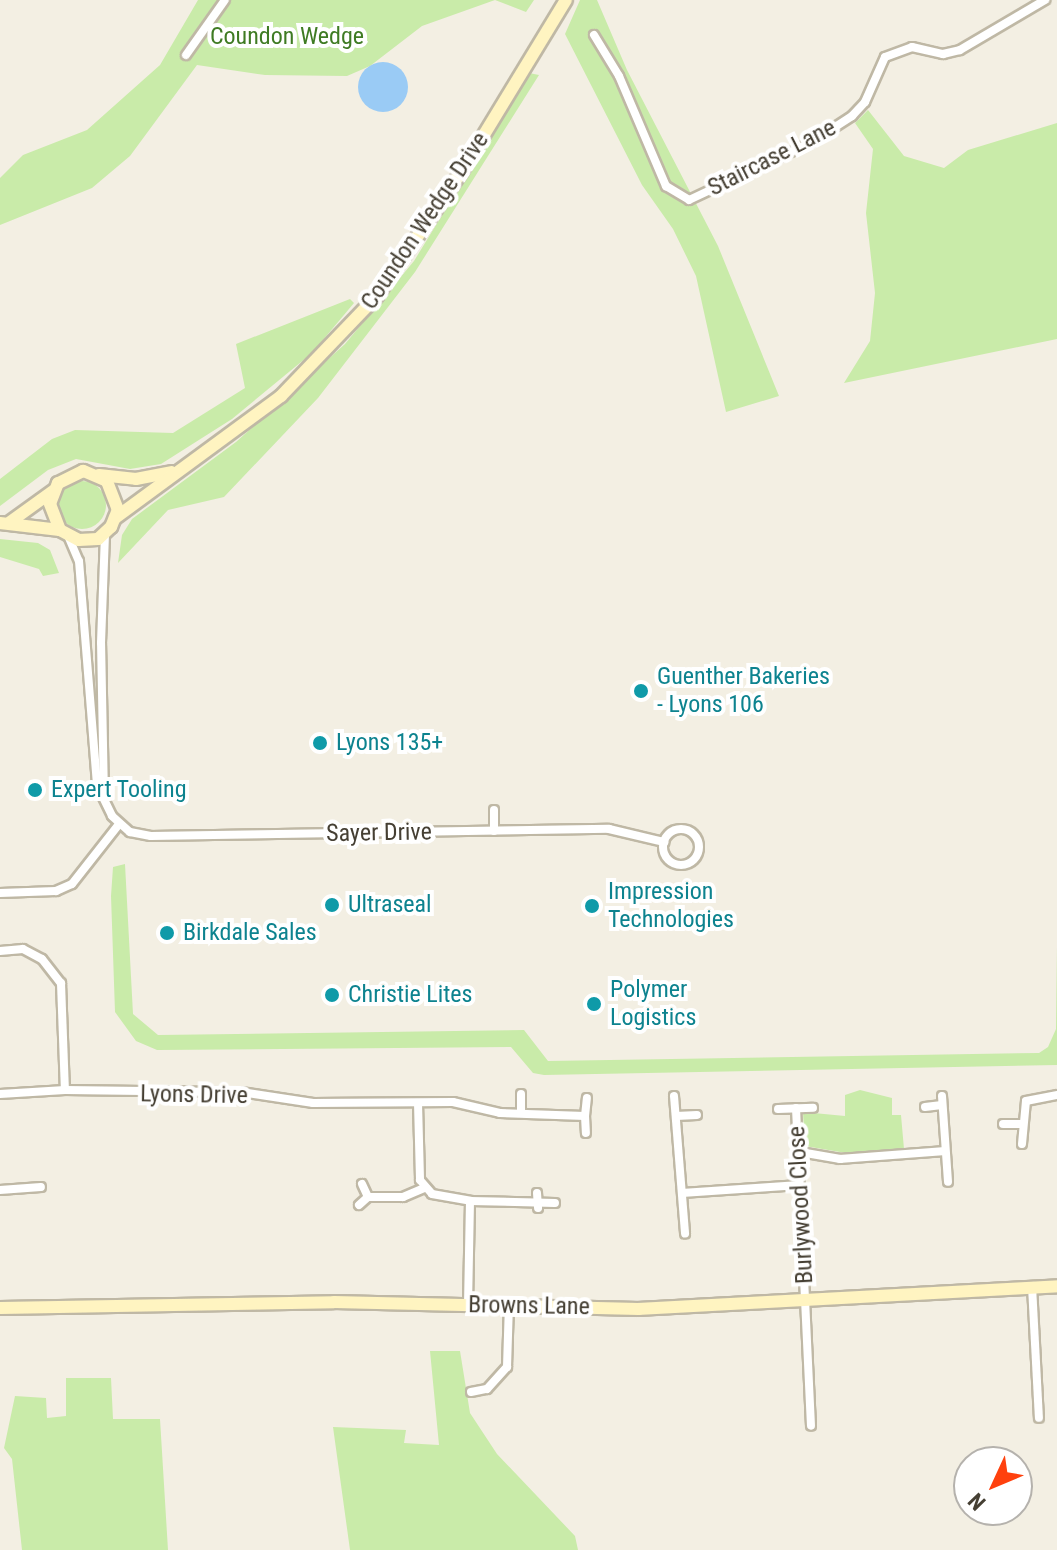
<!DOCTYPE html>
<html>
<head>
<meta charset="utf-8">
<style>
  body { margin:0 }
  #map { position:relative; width:1057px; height:1550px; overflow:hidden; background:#f3efe3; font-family:"Roboto Condensed",sans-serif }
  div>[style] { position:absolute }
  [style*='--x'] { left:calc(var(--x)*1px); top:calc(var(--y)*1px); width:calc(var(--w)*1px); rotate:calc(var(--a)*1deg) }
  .green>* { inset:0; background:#c9eba9 }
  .round { border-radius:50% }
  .water>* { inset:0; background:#9acbf5 }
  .roads { filter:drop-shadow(2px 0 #bfb8a5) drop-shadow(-2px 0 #bfb8a5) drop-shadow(0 2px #bfb8a5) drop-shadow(0 -2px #bfb8a5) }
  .street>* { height:8px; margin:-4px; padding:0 4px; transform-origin:4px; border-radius:4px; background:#fff }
  .street>.ring { margin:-4px; padding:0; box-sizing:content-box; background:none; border:8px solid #fff; border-radius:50% }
  .secondary>* { height:12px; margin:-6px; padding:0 6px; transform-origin:6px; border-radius:6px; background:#fff4c1 }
  .dots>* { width:22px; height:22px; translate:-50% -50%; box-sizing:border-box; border:4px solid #fff; border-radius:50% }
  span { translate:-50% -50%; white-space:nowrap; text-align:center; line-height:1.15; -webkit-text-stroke:8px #fff; paint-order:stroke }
  .park-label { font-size:24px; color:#3f7b23 }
  .street-label { font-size:24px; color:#453f33 }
  .culture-label { font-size:24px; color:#0d838f }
  .left { translate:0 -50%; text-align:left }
  .north { position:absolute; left:953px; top:1446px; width:80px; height:80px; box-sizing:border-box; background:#fff; border:2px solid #b5b2ad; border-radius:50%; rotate:226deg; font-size:22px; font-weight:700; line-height:32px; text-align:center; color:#453f33 }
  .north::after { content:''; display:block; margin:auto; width:28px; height:36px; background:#ff410e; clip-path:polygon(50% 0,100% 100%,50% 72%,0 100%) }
</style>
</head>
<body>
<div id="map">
  <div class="green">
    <div style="clip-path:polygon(198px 0,534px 0,526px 12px,495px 0,422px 26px,370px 66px,347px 76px,265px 75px,197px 65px,130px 156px,92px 188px,0 225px,0 178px,23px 155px,87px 130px,160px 65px)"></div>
    <div style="clip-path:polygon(580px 0,597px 0,627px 70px,718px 246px,779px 396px,726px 412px,696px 276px,673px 229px,642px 185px,565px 34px)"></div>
    <div style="clip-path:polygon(529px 73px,539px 75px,415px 272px,318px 398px,224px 497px,168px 510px,118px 563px,122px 535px,132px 519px,236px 442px,345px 344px,414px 261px)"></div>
    <div style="clip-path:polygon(868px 110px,904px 156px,944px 168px,968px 150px,1057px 123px,1057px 339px,844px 383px,870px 341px,875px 293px,866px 213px,873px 149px,855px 123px)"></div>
    <div style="clip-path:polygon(350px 299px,354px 303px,312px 353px,232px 419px,161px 464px,130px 469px,76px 459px,48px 470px,0 506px,0 479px,52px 439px,75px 430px,173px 433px,245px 388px,236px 344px)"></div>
    <div class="round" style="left:58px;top:481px;width:48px;height:48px"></div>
    <div style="clip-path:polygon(0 539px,38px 543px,50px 550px,59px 573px,43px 576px,39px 569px,0 557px)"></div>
    <div style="clip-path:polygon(125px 864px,133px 1014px,158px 1035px,524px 1030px,548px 1061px,1039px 1053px,1048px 1047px,1056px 1029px,1057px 945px,1057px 1065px,544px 1075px,533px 1073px,511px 1047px,157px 1050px,136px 1041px,115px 1012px,111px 896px,113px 867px)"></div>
    <div style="clip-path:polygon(860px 1090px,892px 1098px,892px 1115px,901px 1115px,904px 1149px,846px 1153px,805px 1146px,803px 1112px,845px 1116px,845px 1095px)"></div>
    <div style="clip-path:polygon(430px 1351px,460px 1351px,470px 1413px,497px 1454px,575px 1536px,578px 1550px,350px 1550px,333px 1427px,406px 1430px,404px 1443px,439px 1445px)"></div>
    <div style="clip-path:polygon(66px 1378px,111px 1378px,113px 1419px,160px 1419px,168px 1550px,22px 1550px,12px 1459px,4px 1448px,15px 1396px,46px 1398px,47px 1418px,66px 1416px)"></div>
  </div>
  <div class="water">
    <div class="round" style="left:358px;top:62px;width:50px;height:50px"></div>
  </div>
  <div class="roads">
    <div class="street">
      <div style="--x:594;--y:35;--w:48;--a:58.6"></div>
      <div style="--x:619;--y:76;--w:120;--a:66.9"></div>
      <div style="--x:666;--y:186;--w:27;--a:31"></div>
      <div style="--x:689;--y:200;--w:136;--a:-25.2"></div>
      <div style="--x:812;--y:142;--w:48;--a:-33"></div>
      <div style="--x:852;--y:116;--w:19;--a:-47"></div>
      <div style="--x:865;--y:102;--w:49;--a:-66"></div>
      <div style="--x:885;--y:57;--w:29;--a:-20"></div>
      <div style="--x:912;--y:47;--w:32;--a:13"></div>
      <div style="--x:943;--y:54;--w:17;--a:-13"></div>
      <div style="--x:960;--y:50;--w:99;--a:-30.5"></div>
      <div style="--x:186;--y:55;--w:67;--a:-54.7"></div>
      <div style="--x:69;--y:538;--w:25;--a:67"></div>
      <div style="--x:79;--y:561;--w:225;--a:85.4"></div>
      <div style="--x:97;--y:785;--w:34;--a:64"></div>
      <div style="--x:112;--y:816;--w:24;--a:42"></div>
      <div style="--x:130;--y:832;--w:21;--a:11"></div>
      <div style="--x:151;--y:836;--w:458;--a:-0.9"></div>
      <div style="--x:609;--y:829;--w:57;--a:13.3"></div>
      <div style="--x:104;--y:797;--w:154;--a:-91.1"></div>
      <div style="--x:101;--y:643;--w:109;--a:-87.9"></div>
      <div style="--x:494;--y:810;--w:21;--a:90"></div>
      <div class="ring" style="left:663px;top:829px;width:28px;height:28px"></div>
      <div style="--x:0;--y:893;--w:56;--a:-2"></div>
      <div style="--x:56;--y:891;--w:17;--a:-24"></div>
      <div style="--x:72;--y:884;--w:76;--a:-51.9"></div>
      <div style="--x:0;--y:951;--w:23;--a:-5"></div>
      <div style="--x:23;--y:949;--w:21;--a:28"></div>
      <div style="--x:42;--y:959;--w:31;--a:52"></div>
      <div style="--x:61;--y:983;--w:107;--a:87.9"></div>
      <div style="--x:65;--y:1090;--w:176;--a:0.7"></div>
      <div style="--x:241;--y:1092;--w:73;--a:8.7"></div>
      <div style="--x:313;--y:1103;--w:140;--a:-0.4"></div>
      <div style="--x:453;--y:1102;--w:48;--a:13.2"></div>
      <div style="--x:500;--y:1113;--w:85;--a:2"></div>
      <div style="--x:585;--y:1116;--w:18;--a:-84"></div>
      <div style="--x:0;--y:1094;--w:65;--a:-3.5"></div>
      <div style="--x:674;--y:1096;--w:138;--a:85.4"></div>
      <div style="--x:942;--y:1096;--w:86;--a:86"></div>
      <div style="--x:418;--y:1103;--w:77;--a:88.5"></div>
      <div style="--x:420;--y:1180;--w:18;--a:49"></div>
      <div style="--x:432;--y:1194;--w:39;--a:10"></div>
      <div style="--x:470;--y:1201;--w:103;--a:91.1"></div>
      <div style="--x:925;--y:1107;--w:17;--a:-7"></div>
      <div style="--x:796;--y:1108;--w:318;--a:87.3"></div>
      <div style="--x:778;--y:1109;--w:35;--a:-2"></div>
      <div style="--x:521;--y:1113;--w:19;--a:-90"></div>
      <div style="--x:585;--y:1116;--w:17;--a:87"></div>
      <div style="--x:676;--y:1116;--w:21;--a:-3"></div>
      <div style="--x:1003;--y:1124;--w:18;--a:0"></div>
      <div style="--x:1022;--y:1144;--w:43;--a:-84.7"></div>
      <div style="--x:1026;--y:1101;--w:32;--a:-11"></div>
      <div style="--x:800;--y:1152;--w:41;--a:9.9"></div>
      <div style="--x:840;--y:1159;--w:105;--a:-4.4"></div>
      <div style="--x:362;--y:1184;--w:14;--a:65"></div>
      <div style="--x:0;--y:1190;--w:41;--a:-4.2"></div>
      <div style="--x:537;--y:1193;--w:15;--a:86"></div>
      <div style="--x:682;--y:1193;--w:118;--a:-3.9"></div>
      <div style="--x:470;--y:1201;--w:85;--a:1.3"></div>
      <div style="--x:359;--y:1205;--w:12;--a:-42"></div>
      <div style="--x:368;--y:1197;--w:35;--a:0"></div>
      <div style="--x:403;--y:1197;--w:23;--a:-23"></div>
      <div style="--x:1032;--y:1286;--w:132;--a:87"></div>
      <div style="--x:471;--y:1392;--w:16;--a:-11"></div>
      <div style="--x:487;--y:1389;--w:30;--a:-48"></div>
      <div style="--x:507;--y:1367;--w:62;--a:-88.2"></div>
    </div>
    <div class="secondary">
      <div style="--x:99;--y:475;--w:37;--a:6"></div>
      <div style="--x:136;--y:479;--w:36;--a:-11"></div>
      <div style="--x:115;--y:518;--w:206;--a:-36.3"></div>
      <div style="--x:281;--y:396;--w:139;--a:-46.2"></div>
      <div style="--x:377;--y:296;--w:151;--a:-55.8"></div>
      <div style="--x:462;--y:171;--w:200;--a:-58.7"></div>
      <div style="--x:10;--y:522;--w:53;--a:-35.8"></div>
      <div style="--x:0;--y:523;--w:60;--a:6.7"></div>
      <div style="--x:60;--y:530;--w:21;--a:28"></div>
      <div style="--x:79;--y:540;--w:19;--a:-3"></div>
      <div style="--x:98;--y:539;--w:18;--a:-43"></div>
      <div style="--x:111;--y:527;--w:18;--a:-68"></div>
      <div style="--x:118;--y:510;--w:31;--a:-111"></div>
      <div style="--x:107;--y:481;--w:26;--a:-157"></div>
      <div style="--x:83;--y:471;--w:28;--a:154"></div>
      <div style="--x:58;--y:483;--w:22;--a:111"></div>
      <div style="--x:50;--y:504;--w:28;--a:69"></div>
      <div style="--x:0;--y:1308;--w:334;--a:-1"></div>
      <div style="--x:334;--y:1302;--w:305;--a:1.3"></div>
      <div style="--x:639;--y:1309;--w:419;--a:-3.1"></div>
    </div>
  </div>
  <div class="dots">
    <div style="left:641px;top:691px;background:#0f9aa8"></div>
    <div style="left:320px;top:743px;background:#0f9aa8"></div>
    <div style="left:35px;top:790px;background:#0f9aa8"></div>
    <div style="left:332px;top:905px;background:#0f9aa8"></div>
    <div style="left:592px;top:906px;background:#0f9aa8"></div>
    <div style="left:167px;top:933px;background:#0f9aa8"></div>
    <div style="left:332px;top:995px;background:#0f9aa8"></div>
    <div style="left:594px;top:1004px;background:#0f9aa8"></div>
  </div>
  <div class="park-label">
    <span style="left:287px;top:37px">Coundon Wedge</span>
  </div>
  <div class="street-label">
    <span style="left:772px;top:158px;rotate:-27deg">Staircase Lane</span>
    <span style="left:425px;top:221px;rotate:-56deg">Coundon Wedge Drive</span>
    <span style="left:379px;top:833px;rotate:-1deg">Sayer Drive</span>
    <span style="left:194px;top:1095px;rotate:1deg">Lyons Drive</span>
    <span style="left:801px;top:1205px;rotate:-93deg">Burlywood Close</span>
    <span style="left:529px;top:1306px;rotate:1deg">Browns Lane</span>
  </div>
  <div class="culture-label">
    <span class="left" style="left:657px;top:691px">Guenther Bakeries<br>- Lyons 106</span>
    <span class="left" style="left:336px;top:743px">Lyons 135+</span>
    <span class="left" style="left:51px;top:790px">Expert Tooling</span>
    <span class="left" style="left:608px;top:906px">Impression<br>Technologies</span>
    <span class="left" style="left:348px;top:905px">Ultraseal</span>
    <span class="left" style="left:183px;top:933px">Birkdale Sales</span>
    <span class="left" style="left:610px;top:1004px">Polymer<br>Logistics</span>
    <span class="left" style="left:348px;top:995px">Christie Lites</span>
  </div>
  <div class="north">N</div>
</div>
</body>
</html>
